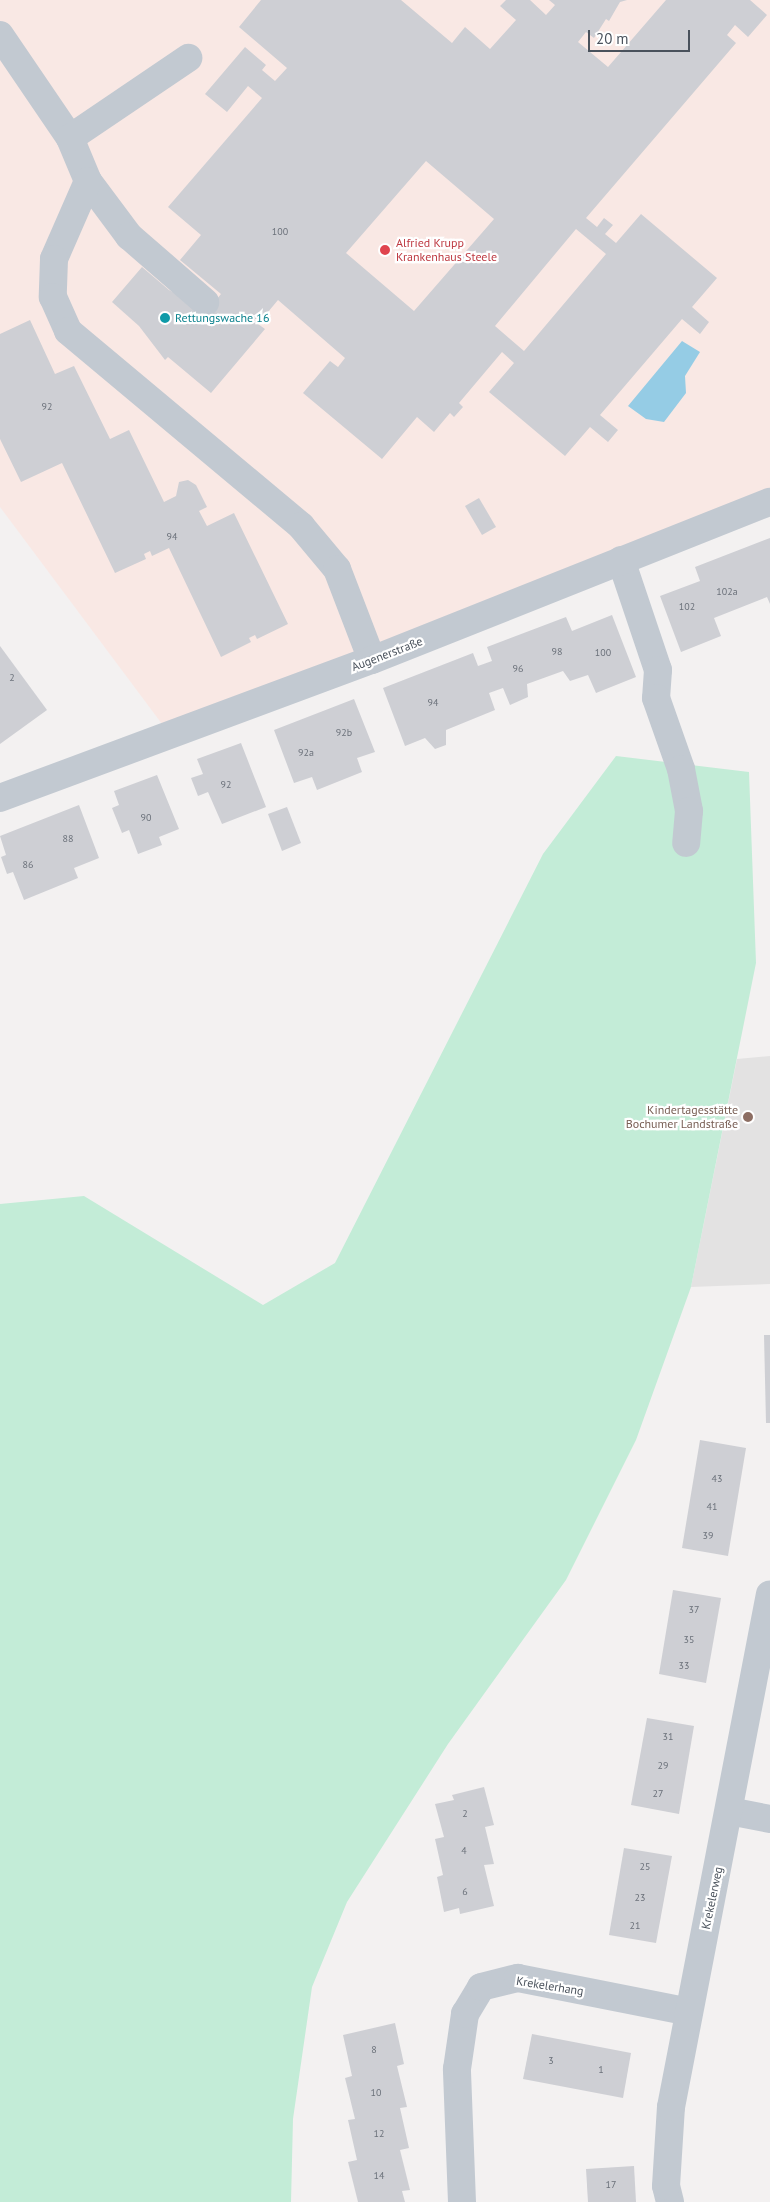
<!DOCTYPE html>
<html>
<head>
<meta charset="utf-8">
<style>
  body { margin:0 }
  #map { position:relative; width:770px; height:2202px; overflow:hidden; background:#f3f1f1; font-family:"PT Sans",sans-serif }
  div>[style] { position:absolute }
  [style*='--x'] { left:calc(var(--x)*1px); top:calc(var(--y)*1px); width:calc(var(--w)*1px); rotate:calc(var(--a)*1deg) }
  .education>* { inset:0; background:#e3e2e2 }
  .medical>* { inset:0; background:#f9e8e4 }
  .green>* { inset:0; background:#c3ecd7 }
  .water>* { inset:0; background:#95cce5 }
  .building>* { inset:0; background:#cecfd4 }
  .minor>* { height:28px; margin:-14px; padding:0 14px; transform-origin:14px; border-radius:14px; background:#c2c9d1 }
  .dots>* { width:14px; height:14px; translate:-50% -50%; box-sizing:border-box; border:2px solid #fff; border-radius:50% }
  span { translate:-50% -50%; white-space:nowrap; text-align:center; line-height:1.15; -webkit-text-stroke:4.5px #fff; paint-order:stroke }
  .number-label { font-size:10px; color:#6b717a }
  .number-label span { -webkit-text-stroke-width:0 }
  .health-label { font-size:12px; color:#be3a42 }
  .left { translate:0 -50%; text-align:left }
  .culture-label { font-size:12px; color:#0d838f }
  .street-label { font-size:12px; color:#4a525c }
  .education-label { font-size:12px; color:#785e54 }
  .right { translate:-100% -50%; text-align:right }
  .scale { position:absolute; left:588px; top:30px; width:102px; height:22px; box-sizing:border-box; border:2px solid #4a525c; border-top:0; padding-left:6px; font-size:15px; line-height:18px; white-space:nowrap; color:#4a525c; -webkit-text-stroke:4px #fff; paint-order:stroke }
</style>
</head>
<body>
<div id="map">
  <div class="education">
    <div style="clip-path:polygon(770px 1056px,770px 1284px,691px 1287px,737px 1059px)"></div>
  </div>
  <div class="medical">
    <div style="clip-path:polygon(0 0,770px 0,770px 501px,168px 732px,0 507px)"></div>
  </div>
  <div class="green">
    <div style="clip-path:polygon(616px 756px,749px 772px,756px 963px,691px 1287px,636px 1440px,566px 1580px,448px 1744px,347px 1902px,312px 1987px,293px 2119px,291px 2202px,0 2202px,0 1204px,84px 1196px,263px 1305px,335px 1263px,543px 854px)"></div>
  </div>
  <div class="water">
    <div style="clip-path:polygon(682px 341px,700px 352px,685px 376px,686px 393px,664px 422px,646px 419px,628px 406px)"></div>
  </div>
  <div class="building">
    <div style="clip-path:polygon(evenodd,261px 0,401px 0,452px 43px,465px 27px,490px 49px,516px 20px,500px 6px,506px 0,530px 0,546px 15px,555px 5px,549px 0,627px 0,620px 2px,609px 21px,606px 19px,594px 38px,586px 32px,578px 42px,608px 67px,666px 0,750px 0,767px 15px,748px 37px,735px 25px,727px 35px,736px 43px,586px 218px,597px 227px,604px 218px,613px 225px,605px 234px,616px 243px,641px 214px,717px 278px,692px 307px,709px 322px,700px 334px,682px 319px,600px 415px,618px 430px,608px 442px,590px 427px,565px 456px,489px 392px,514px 363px,502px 352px,459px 403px,463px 407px,454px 417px,450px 413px,434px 432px,417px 417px,382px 459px,303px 393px,330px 361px,338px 367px,345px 358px,278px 300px,258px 324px,265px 329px,211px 393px,168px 357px,165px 360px,139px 326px,112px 302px,142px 267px,169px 290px,207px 311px,221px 294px,180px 260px,201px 235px,168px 207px,262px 98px,248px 86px,227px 112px,205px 94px,245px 47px,266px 65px,262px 70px,275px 81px,287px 68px,239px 27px,261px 0,426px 161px,494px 219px,414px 311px,346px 253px,426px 161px,261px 0,576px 229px,606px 254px,524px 351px,495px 326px,576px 229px)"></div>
    <div style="clip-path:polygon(30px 320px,55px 374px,74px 366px,110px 439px,129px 430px,164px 502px,176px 496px,179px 482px,188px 480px,196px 485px,207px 507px,199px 511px,207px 526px,234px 513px,288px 624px,257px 639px,255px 635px,249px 638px,251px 642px,221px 657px,169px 548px,152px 556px,150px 551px,144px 554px,146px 559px,115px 573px,62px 463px,21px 482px,0 439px,0 334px)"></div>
    <div style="clip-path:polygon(479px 498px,496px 527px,482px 535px,465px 506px)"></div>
    <div style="clip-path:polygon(770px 538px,770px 604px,767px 597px,714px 618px,721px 636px,681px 652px,660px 596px,700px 581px,695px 567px)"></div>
    <div style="clip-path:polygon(612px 615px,636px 677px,596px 693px,588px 675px,570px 681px,563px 671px,527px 684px,528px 697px,510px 705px,503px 688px,489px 693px,495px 710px,446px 730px,446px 745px,435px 749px,425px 738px,405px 746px,383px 688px,473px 653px,478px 666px,492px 661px,487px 647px,566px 617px,572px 631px)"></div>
    <div style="clip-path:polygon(0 646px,47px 710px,0 744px)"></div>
    <div style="clip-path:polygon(354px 699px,375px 752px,357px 758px,362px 772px,317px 790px,312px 777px,294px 783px,274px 730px)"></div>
    <div style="clip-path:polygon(241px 743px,266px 807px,222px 824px,208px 792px,198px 796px,191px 778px,203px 774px,197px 759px)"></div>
    <div style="clip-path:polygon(157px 775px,179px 829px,159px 837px,162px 845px,138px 854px,129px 830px,122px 833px,112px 808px,119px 805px,114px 791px)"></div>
    <div style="clip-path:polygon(79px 805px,99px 858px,74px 868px,78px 878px,24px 900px,13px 872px,7px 874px,1px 857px,6px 855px,0 836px)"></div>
    <div style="clip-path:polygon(287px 807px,301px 843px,282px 851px,268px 814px)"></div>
    <div style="clip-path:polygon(764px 1335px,770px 1335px,770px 1423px,766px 1423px)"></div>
    <div style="clip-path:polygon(700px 1440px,746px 1448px,728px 1556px,682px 1548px)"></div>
    <div style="clip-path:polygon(673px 1590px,721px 1598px,706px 1683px,659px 1674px)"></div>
    <div style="clip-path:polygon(647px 1718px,694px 1726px,679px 1814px,631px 1805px)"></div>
    <div style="clip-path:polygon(484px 1787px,494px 1825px,485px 1827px,494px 1864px,484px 1865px,494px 1906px,460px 1914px,459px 1908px,444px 1912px,437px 1877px,443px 1875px,435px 1839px,444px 1837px,435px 1804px,454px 1800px,452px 1795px)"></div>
    <div style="clip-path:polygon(624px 1848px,672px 1856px,656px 1943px,609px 1935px)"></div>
    <div style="clip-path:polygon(395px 2023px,404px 2064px,397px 2066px,407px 2107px,400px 2108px,409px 2148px,400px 2150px,410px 2190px,402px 2191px,405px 2202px,358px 2202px,348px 2162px,357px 2160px,348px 2120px,355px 2119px,345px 2078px,352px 2076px,343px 2035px)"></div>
    <div style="clip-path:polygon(532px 2034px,631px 2053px,623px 2098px,523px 2079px)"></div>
    <div style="clip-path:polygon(634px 2166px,636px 2202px,588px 2202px,586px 2169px)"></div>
  </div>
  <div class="minor">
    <div style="--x:0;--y:35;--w:125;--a:55.8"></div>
    <div style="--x:70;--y:138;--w:47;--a:67.3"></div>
    <div style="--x:88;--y:181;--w:69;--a:53.3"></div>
    <div style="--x:129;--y:236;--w:101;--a:41"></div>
    <div style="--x:70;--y:138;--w:143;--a:-34.1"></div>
    <div style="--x:88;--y:181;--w:85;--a:113.6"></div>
    <div style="--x:54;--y:259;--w:38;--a:92"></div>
    <div style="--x:53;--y:297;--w:37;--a:66"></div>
    <div style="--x:68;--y:331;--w:304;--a:39.9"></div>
    <div style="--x:301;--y:526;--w:56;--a:50.1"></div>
    <div style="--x:337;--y:569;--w:97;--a:69"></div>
    <div style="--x:621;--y:560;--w:116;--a:71.4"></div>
    <div style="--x:658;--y:670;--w:28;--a:94"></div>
    <div style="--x:656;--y:698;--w:75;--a:70.6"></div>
    <div style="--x:681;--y:769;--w:43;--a:79.2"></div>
    <div style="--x:689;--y:811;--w:32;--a:95"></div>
    <div style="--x:0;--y:798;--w:397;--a:-20.4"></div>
    <div style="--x:372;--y:660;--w:428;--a:-21.7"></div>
    <div style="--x:729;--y:1811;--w:42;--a:11"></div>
    <div style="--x:462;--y:2202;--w:133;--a:-92.2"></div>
    <div style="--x:457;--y:2069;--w:56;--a:-81.7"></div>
    <div style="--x:465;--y:2014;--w:31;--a:-59"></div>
    <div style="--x:481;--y:1987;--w:38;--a:-14"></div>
    <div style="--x:518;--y:1978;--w:174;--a:11.2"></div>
    <div style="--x:670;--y:2202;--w:16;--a:-104"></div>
    <div style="--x:666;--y:2186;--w:79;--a:-86.4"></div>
    <div style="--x:671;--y:2107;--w:522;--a:-79.08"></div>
  </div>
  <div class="dots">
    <div style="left:385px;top:250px;background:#e0444e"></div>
    <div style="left:165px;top:318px;background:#0f9aa8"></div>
    <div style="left:748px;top:1117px;background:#8d6e63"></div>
  </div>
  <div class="number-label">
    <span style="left:280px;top:232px">100</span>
    <span style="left:47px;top:407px">92</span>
    <span style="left:172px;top:537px">94</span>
    <span style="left:727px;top:592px">102a</span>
    <span style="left:687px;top:607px">102</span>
    <span style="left:557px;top:652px">98</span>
    <span style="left:603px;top:653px">100</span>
    <span style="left:518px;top:669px">96</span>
    <span style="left:12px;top:678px">2</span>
    <span style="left:433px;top:703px">94</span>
    <span style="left:344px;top:733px">92b</span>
    <span style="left:306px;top:753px">92a</span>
    <span style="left:226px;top:785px">92</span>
    <span style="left:146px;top:818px">90</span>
    <span style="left:68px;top:839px">88</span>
    <span style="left:28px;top:865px">86</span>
    <span style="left:717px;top:1479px">43</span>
    <span style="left:712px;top:1507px">41</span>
    <span style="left:708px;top:1536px">39</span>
    <span style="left:694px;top:1610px">37</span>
    <span style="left:689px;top:1640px">35</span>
    <span style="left:684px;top:1666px">33</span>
    <span style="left:668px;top:1737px">31</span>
    <span style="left:663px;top:1766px">29</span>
    <span style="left:658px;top:1794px">27</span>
    <span style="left:465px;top:1814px">2</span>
    <span style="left:464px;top:1851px">4</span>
    <span style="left:645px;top:1867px">25</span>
    <span style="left:465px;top:1892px">6</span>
    <span style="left:640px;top:1898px">23</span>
    <span style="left:635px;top:1926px">21</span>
    <span style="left:374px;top:2050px">8</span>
    <span style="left:551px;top:2061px">3</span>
    <span style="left:601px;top:2070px">1</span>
    <span style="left:376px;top:2093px">10</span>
    <span style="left:379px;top:2134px">12</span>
    <span style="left:379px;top:2176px">14</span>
    <span style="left:611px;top:2185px">17</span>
  </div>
  <div class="health-label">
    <span class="left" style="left:396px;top:250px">Alfried Krupp<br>Krankenhaus Steele</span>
  </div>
  <div class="culture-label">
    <span class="left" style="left:175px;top:318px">Rettungswache 16</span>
  </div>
  <div class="street-label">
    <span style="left:387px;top:654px;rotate:-21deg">Augenerstraße</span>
    <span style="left:712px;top:1898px;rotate:-78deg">Krekelerweg</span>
    <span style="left:550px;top:1986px;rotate:9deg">Krekelerhang</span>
  </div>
  <div class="education-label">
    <span class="right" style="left:738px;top:1117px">Kindertagesstätte<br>Bochumer Landstraße</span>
  </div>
  <div class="scale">20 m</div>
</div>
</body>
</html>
